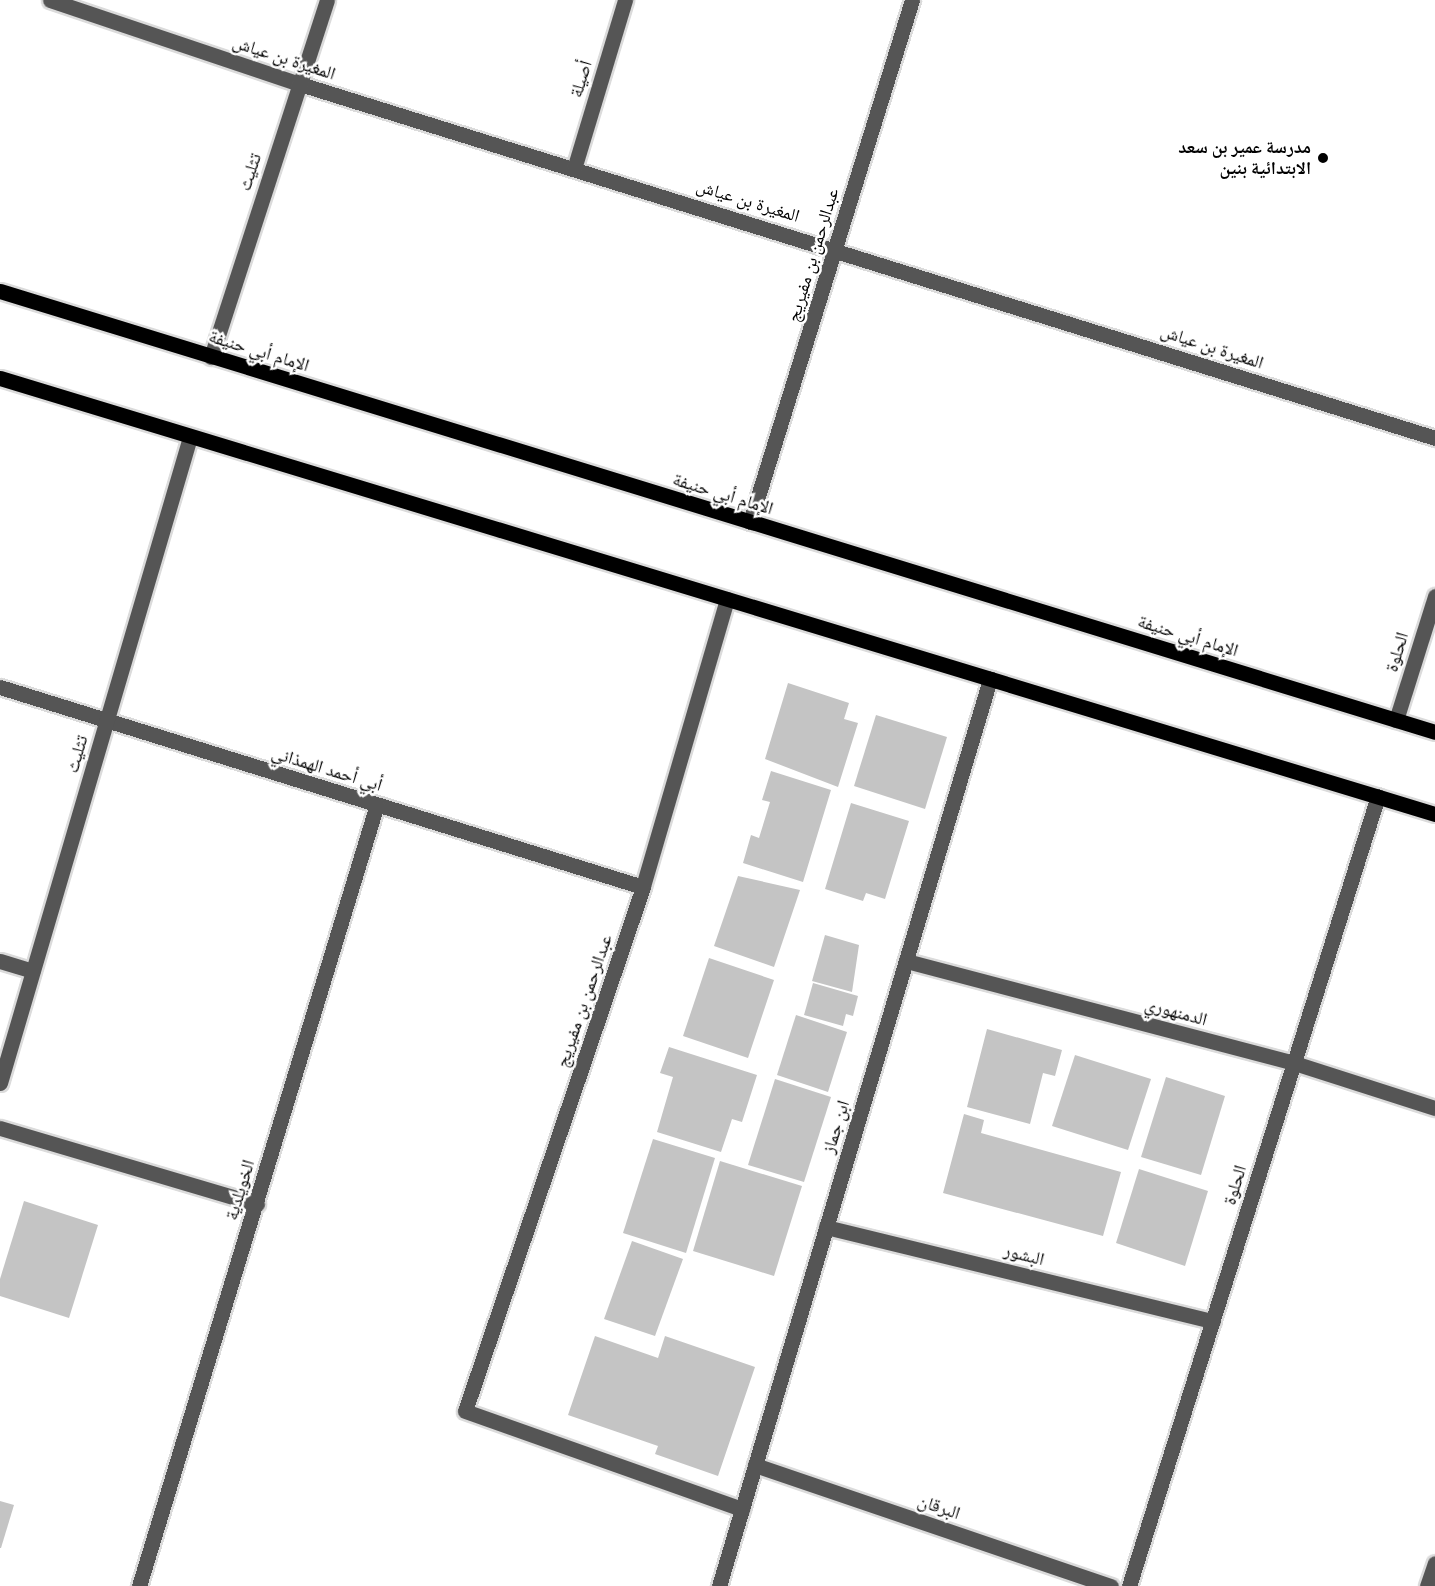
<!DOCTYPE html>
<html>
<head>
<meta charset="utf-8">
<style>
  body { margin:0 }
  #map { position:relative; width:1435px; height:1586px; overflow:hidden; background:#fff; font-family:"Public Sans","Noto Naskh Arabic",sans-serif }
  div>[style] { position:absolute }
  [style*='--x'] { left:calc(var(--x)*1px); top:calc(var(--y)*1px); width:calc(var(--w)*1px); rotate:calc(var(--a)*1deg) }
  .building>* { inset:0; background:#c4c4c4 }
  .roads { filter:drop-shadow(2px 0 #dbdbdb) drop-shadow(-2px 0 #dbdbdb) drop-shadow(0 2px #dbdbdb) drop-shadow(0 -2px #dbdbdb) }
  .minor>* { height:15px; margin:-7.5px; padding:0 7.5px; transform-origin:7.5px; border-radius:7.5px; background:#555 }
  .major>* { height:15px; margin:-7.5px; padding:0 7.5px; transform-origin:7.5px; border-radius:7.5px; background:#000 }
  .dots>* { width:16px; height:16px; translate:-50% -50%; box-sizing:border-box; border:3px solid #fff; border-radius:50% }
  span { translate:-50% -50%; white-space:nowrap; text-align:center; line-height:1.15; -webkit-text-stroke:5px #fff; paint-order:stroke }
  .street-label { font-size:18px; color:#000 }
  .poi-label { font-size:18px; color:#000; font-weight:700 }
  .right { translate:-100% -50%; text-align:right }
</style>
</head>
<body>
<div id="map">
  <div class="building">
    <div style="clip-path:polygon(788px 683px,849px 703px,844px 719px,858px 723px,838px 787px,765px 759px)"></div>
    <div style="clip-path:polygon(876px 715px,947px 737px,925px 809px,854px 786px)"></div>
    <div style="clip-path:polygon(771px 771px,831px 790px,803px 882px,743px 863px,751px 835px,759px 838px,770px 802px,762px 800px)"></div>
    <div style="clip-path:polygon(851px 803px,909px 821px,885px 899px,866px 893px,863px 901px,825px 889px)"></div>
    <div style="clip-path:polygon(738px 876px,800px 890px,774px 967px,714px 946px)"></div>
    <div style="clip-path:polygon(825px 935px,859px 945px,852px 992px,812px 981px)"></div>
    <div style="clip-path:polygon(709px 958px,774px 980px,748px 1058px,683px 1036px)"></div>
    <div style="clip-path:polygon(813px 983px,858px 996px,853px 1016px,846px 1014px,843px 1026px,804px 1015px)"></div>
    <div style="clip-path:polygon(796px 1015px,847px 1032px,828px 1092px,777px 1075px)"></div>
    <div style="clip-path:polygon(987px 1029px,1062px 1050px,1055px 1076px,1043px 1073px,1030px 1124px,967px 1107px)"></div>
    <div style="clip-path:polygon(669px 1047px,757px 1075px,742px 1122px,732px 1119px,721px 1152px,657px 1132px,673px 1077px,660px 1073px)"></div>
    <div style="clip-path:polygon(1075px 1055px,1151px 1079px,1128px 1150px,1052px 1126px)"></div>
    <div style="clip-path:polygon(1166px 1077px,1225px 1096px,1201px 1175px,1141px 1157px)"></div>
    <div style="clip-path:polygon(775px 1079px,831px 1097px,804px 1182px,748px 1165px)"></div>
    <div style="clip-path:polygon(964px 1114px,984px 1120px,981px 1133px,1121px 1172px,1103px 1236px,943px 1193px)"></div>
    <div style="clip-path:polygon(653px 1139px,715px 1158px,686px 1253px,623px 1233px)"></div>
    <div style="clip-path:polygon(720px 1161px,802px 1186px,774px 1276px,693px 1251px)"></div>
    <div style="clip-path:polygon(1139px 1169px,1208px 1191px,1185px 1266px,1116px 1243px)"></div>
    <div style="clip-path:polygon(24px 1201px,98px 1225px,69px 1318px,0 1296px,0 1279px)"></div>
    <div style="clip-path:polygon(632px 1241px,683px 1259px,655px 1336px,604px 1319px)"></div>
    <div style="clip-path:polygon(595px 1336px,658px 1358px,665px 1336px,755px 1367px,718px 1476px,655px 1454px,658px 1446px,568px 1415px)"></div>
    <div style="clip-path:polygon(0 1501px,14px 1505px,1px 1548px,0 1548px)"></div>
  </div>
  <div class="roads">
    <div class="minor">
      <div style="--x:50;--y:0;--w:264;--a:18.6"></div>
      <div style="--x:300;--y:84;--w:1189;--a:17.32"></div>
      <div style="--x:574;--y:169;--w:177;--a:-73.2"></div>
      <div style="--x:211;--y:357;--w:375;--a:-72"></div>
      <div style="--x:750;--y:522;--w:547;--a:-72.76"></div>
      <div style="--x:727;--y:599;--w:300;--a:106.3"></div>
      <div style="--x:643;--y:887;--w:553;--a:108.76"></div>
      <div style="--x:465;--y:1411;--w:294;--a:19.5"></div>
      <div style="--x:0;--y:687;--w:673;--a:17.28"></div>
      <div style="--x:1396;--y:720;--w:130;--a:-72.5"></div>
      <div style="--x:0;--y:961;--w:34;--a:17"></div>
      <div style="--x:906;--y:961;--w:401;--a:14.7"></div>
      <div style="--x:1294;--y:1063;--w:148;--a:17.7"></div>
      <div style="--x:0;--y:1083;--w:673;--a:-73.61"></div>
      <div style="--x:0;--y:1128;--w:268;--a:16.5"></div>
      <div style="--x:826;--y:1227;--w:398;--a:13.7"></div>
      <div style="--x:755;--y:1465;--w:376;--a:18.8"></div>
      <div style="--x:139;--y:1586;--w:817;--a:-73.07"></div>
      <div style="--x:719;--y:1586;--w:947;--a:-73.36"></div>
      <div style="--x:1129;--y:1586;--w:828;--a:-72.51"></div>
      <div style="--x:1427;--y:1586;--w:24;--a:-71"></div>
    </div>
    <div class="major">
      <div style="--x:0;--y:291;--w:1501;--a:17.08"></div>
      <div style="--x:0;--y:378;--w:1500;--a:16.9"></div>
    </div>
  </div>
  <div class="dots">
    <div style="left:1323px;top:158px;background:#000"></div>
  </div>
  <div class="street-label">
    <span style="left:284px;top:58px;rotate:18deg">المغيرة بن عياش</span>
    <span style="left:581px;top:79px;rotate:-73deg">أصيلة</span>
    <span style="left:250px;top:172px;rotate:-72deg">تثليث</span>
    <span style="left:748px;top:201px;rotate:17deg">المغيرة بن عياش</span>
    <span style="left:813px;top:255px;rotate:-73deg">عبدالرحمن بن مفيريج</span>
    <span style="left:1212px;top:347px;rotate:18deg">المغيرة بن عياش</span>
    <span style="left:259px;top:351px;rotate:17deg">الإمام أبي حنيفة</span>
    <span style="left:723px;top:494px;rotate:17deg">الإمام أبي حنيفة</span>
    <span style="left:1188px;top:636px;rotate:17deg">الإمام أبي حنيفة</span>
    <span style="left:1397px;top:652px;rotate:-73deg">الحلوة</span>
    <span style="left:77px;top:754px;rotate:-74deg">تثليث</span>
    <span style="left:327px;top:769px;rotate:17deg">أبي أحمد الهمذاني</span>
    <span style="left:584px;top:1001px;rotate:-71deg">عبدالرحمن بن مفيريج</span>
    <span style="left:1176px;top:1012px;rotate:15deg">الدمنهوري</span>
    <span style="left:836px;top:1127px;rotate:-73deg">ابن جماز</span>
    <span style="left:1235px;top:1185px;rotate:-73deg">الحلوة</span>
    <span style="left:240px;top:1190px;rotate:-73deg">الخويلدية</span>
    <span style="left:1024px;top:1255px;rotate:14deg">البشور</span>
    <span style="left:939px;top:1507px;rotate:19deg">البرقان</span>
  </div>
  <div class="poi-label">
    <span class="right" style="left:1311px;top:158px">مدرسة عمير بن سعد<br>الابتدائية بنين</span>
  </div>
</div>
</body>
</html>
